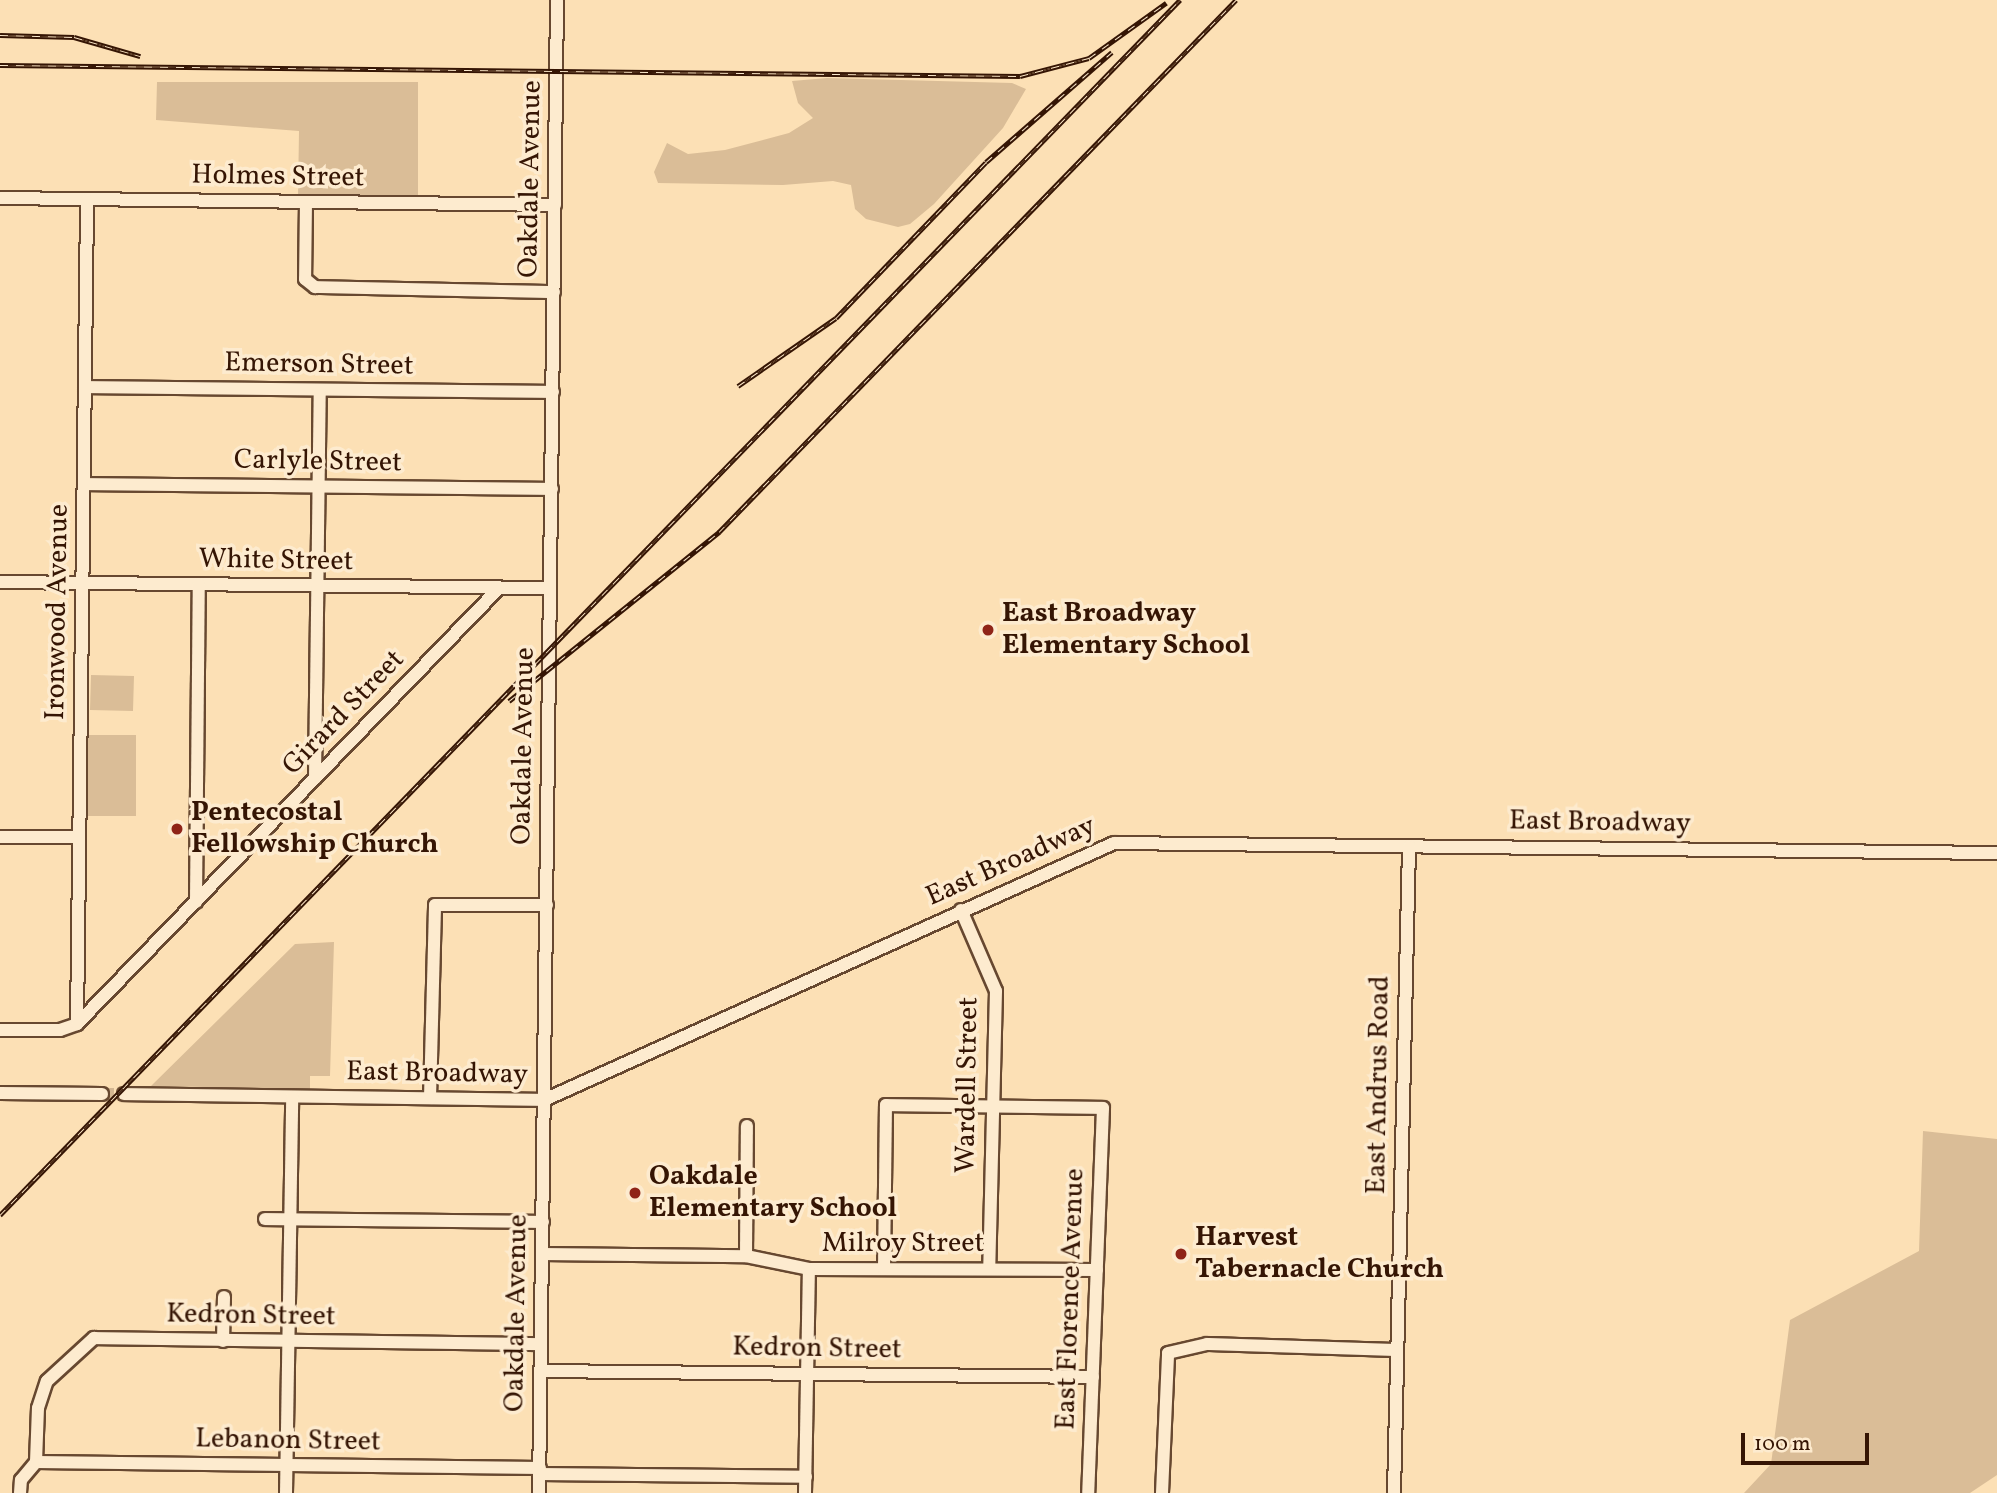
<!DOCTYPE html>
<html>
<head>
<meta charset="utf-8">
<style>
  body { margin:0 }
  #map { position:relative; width:1997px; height:1493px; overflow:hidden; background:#fce0b5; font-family:Vollkorn,serif }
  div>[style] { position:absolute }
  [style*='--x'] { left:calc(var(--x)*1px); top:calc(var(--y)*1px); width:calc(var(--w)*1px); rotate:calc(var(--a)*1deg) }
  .green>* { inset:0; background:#dabd97 }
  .minor-tunnel>* { height:12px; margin-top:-6px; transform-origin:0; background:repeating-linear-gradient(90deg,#d4b792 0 12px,transparent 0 18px) }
  .roads { filter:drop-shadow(2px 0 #674830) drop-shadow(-2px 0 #674830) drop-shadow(0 2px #674830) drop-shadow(0 -2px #674830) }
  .minor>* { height:12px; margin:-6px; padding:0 6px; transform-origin:6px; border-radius:6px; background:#fdebcf }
  .rail>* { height:5px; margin-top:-2.5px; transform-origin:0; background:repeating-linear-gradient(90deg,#fdebcf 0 8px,#351504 0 16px); box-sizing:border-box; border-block:2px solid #351504 }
  .dots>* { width:19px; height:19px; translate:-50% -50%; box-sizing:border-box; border:4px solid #fdebcf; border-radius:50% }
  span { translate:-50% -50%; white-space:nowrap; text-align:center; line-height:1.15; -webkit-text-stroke:7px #fdebcf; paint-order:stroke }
  .street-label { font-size:28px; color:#351504 }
  .poi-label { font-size:28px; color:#351504; font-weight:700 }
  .left { translate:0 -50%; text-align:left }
  .scale { position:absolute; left:1741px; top:1433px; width:128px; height:32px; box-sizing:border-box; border:4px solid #351504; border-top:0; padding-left:9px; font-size:21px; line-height:24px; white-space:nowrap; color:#351504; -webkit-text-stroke:5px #fdebcf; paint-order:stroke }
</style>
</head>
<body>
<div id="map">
  <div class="green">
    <div style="clip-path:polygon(827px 78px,1012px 83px,1026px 89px,1003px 128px,934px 204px,910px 224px,898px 227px,866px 219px,855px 209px,851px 185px,833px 181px,783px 185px,658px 183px,654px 172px,667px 143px,688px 154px,725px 150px,789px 133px,813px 118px,798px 103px,792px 81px)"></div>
    <div style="clip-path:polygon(157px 82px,418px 82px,418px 199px,298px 196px,299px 131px,156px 120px)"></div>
    <div style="clip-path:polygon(91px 675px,134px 676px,133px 711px,90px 710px)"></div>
    <div style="clip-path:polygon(85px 735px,136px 735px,136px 816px,85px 816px)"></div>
    <div style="clip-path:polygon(334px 942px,330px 1076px,310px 1076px,310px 1089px,151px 1086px,295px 944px)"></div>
    <div style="clip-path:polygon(1923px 1131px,1997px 1139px,1997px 1475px,1970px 1493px,1744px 1493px,1771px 1464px,1790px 1320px,1919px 1251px)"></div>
  </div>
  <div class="minor-tunnel">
    <div style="--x:102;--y:1094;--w:22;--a:0"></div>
  </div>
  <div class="roads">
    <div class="minor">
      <div style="--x:0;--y:198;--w:555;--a:0.72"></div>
      <div style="--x:306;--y:202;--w:77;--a:90.7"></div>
      <div style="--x:305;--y:279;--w:13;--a:39"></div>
      <div style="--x:315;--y:287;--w:239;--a:1.2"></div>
      <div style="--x:85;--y:387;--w:468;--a:0.6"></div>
      <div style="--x:84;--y:484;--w:468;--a:0.6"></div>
      <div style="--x:0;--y:582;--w:550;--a:0.63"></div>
      <div style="--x:315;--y:778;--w:388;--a:-89.3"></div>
      <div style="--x:0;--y:837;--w:79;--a:0"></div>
      <div style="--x:196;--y:902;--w:318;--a:-89.5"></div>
      <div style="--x:961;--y:910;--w:88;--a:66.6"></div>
      <div style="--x:996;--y:991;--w:278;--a:91.4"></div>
      <div style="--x:77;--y:1024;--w:824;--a:-89.3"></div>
      <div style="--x:0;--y:1030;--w:60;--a:0"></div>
      <div style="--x:60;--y:1030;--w:18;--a:-19"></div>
      <div style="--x:77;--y:1024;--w:607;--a:-45.93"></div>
      <div style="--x:0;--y:1093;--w:102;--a:0.6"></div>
      <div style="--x:124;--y:1094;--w:420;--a:0.8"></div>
      <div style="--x:544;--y:1100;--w:625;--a:-24.27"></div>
      <div style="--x:1114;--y:843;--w:883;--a:0.65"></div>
      <div style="--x:430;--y:1098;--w:193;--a:-88.5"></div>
      <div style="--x:435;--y:905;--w:112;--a:0"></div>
      <div style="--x:265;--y:1219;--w:278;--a:0.6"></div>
      <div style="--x:542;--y:1254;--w:204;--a:0.6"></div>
      <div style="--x:746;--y:1256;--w:64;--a:11.7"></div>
      <div style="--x:809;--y:1269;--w:288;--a:0.2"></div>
      <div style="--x:746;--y:1256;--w:130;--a:-89.6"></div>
      <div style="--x:884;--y:1268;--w:163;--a:-89.3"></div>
      <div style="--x:886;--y:1105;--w:217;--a:0.8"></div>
      <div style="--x:1103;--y:1108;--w:385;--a:92.2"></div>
      <div style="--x:223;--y:1341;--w:44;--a:-88.7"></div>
      <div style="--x:541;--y:1371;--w:552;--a:0.62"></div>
      <div style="--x:36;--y:1462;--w:504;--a:0.68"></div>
      <div style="--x:540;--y:1474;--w:266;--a:0.6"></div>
      <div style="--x:20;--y:1493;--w:13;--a:-86"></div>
      <div style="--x:21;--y:1480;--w:23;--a:-50"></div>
      <div style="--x:36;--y:1462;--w:54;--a:-87.9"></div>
      <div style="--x:38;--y:1408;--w:28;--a:-72"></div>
      <div style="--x:47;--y:1381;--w:64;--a:-42.5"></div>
      <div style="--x:94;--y:1338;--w:447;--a:0.8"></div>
      <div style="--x:286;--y:1493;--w:396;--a:-89.1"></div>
      <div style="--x:539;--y:1493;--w:1493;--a:-89.31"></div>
      <div style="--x:805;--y:1493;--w:224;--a:-89"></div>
      <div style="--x:1162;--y:1493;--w:140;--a:-87.5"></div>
      <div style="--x:1168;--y:1353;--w:40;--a:-13"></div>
      <div style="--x:1207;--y:1344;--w:190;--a:1.8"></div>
      <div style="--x:1394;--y:1493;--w:647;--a:-88.67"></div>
    </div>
  </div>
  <div class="rail">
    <div style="--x:0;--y:35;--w:74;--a:1.5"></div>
    <div style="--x:74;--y:37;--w:69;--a:16.1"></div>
    <div style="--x:0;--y:65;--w:1020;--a:0.62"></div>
    <div style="--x:1020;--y:76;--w:71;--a:-14.6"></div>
    <div style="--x:1089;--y:58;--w:95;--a:-35.5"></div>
    <div style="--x:738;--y:386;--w:119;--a:-34.8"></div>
    <div style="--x:836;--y:318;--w:216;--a:-46.1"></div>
    <div style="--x:986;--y:162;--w:167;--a:-41.1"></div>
    <div style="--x:509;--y:701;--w:270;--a:-38.8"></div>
    <div style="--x:719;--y:532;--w:742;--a:-45.82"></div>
    <div style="--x:0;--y:1215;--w:1694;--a:-45.84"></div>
  </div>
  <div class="dots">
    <div style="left:988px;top:630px;background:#8f2418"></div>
    <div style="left:177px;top:829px;background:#8f2418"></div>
    <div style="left:635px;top:1193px;background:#8f2418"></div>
    <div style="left:1181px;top:1254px;background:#8f2418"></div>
  </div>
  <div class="street-label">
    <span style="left:278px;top:177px;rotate:1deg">Holmes Street</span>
    <span style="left:531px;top:179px;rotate:-89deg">Oakdale Avenue</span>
    <span style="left:319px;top:365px;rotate:1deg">Emerson Street</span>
    <span style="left:318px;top:462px;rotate:1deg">Carlyle Street</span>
    <span style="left:276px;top:561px;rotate:1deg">White Street</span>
    <span style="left:58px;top:612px;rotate:-89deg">Ironwood Avenue</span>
    <span style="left:344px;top:713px;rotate:-46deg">Girard Street</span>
    <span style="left:524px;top:746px;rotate:-89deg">Oakdale Avenue</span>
    <span style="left:1600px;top:823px;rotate:1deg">East Broadway</span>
    <span style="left:1011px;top:862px;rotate:-24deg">East Broadway</span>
    <span style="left:437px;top:1074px;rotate:1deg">East Broadway</span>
    <span style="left:968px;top:1085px;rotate:-89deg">Wardell Street</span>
    <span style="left:1379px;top:1085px;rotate:-89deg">East Andrus Road</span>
    <span style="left:903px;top:1244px">Milroy Street</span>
    <span style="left:1071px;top:1299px;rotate:-88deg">East Florence Avenue</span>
    <span style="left:517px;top:1313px;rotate:-89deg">Oakdale Avenue</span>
    <span style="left:251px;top:1316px;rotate:1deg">Kedron Street</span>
    <span style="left:817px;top:1349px;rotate:1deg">Kedron Street</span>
    <span style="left:288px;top:1441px;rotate:1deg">Lebanon Street</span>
  </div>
  <div class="poi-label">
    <span class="left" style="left:1002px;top:630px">East Broadway<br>Elementary School</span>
    <span class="left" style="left:191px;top:829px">Pentecostal<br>Fellowship Church</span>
    <span class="left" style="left:649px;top:1193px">Oakdale<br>Elementary School</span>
    <span class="left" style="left:1195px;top:1254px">Harvest<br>Tabernacle Church</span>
  </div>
  <div class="scale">100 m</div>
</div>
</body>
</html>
